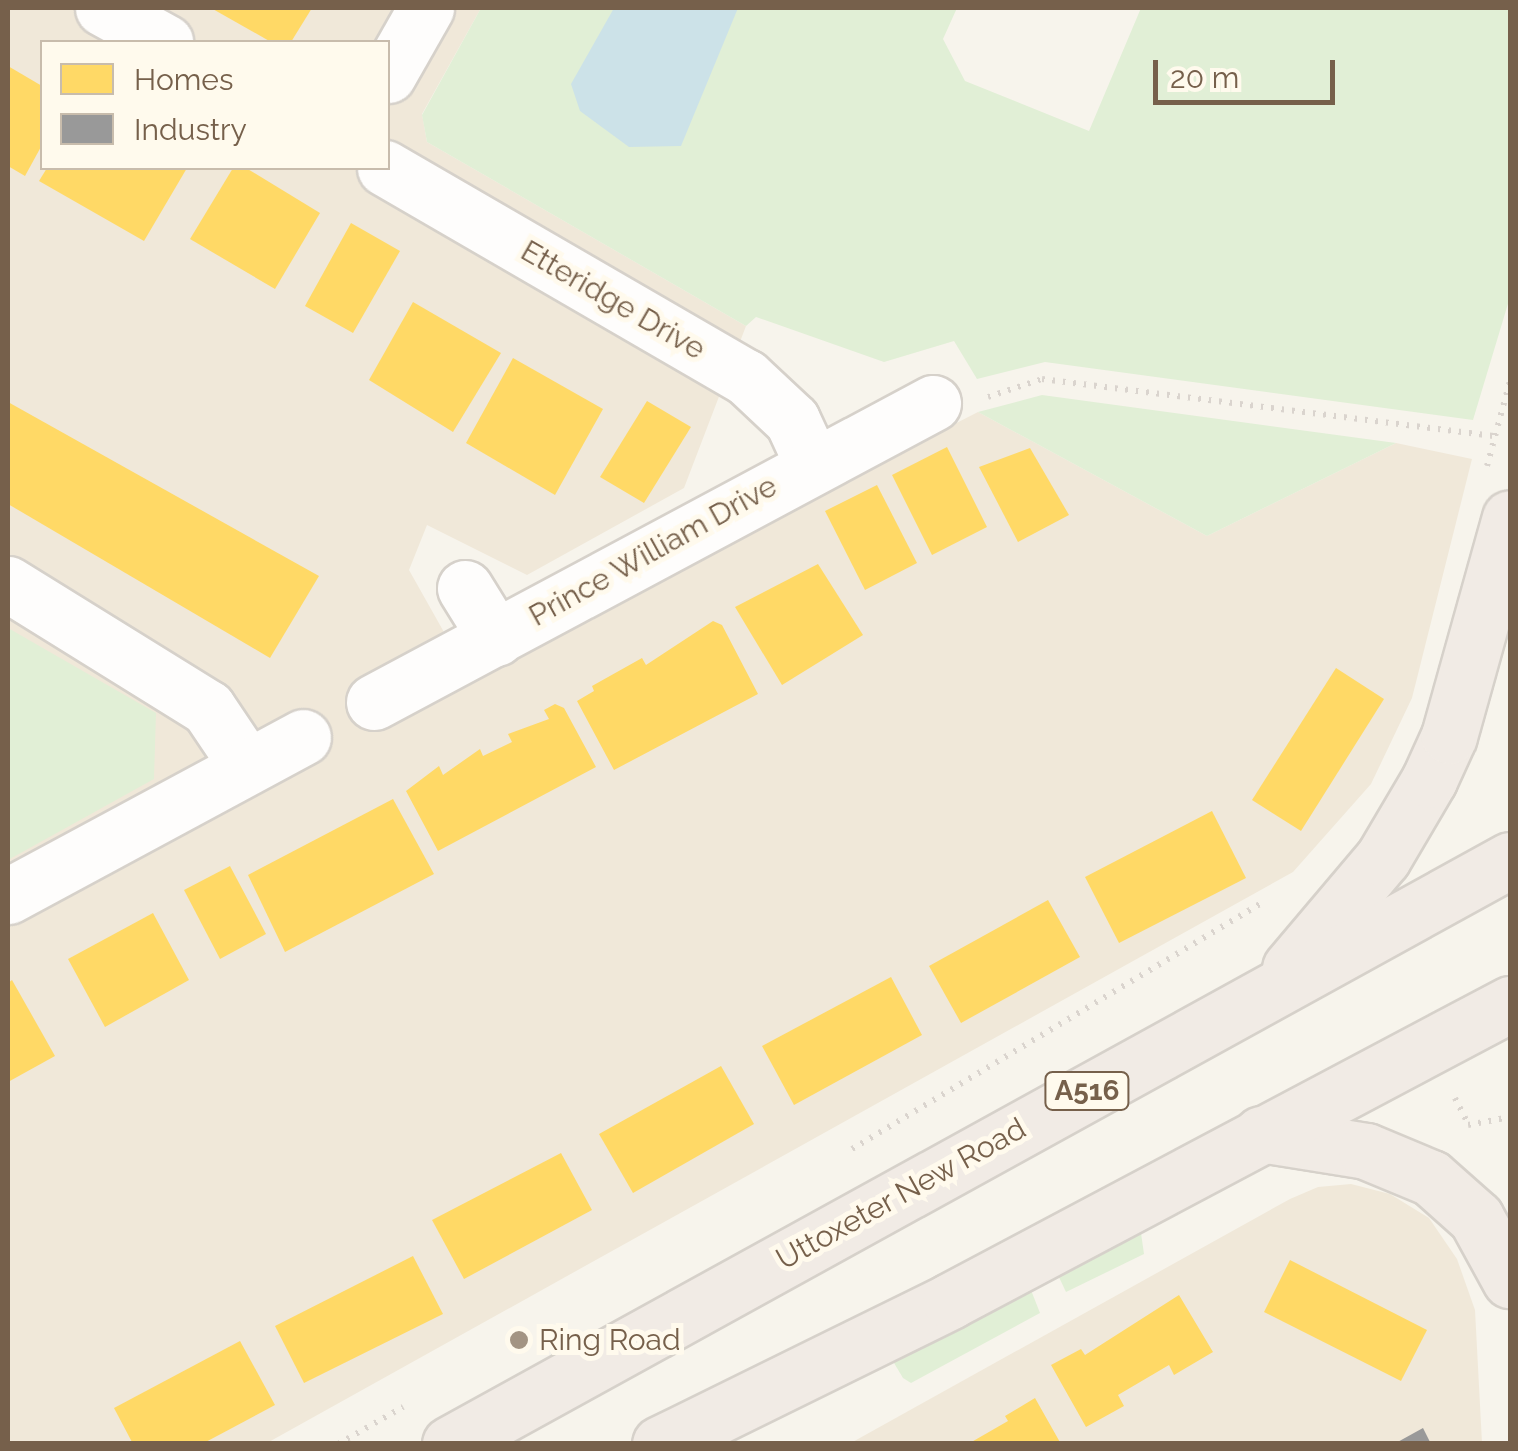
<!DOCTYPE html>
<html>
<head>
<meta charset="utf-8">
<style>
  body { margin:0 }
  #map { position:relative; width:1518px; height:1451px; overflow:hidden; background:#f7f4ec; font-family:Raleway,sans-serif }
  div>[style] { position:absolute }
  [style*='--x'] { left:calc(var(--x)*1px); top:calc(var(--y)*1px); width:calc(var(--w)*1px); rotate:calc(var(--a)*1deg) }
  .residential>* { inset:0; background:#f0e8d9 }
  .green>* { inset:0; background:#e1efd6 }
  .water>* { inset:0; background:#cce2e8 }
  .homes>* { inset:0; background:#ffd966 }
  .industry>* { inset:0; background:#999 }
  .path>* { height:6px; margin-top:-3px; transform-origin:0; background:repeating-linear-gradient(90deg,#dad4ce 0 2.5px,transparent 0 10.5px) }
  .roads { filter:drop-shadow(2px 0 #d6d1ca) drop-shadow(-2px 0 #d6d1ca) drop-shadow(0 2px #d6d1ca) drop-shadow(0 -2px #d6d1ca) }
  .minor>* { height:55px; margin:-27.5px; padding:0 27.5px; transform-origin:27.5px; border-radius:27.5px; background:#fefdfc }
  .highway>* { height:55px; margin:-27.5px; padding:0 27.5px; transform-origin:27.5px; border-radius:27.5px; background:#f1ebe5 }
  .dots>* { width:28px; height:28px; translate:-50% -50%; box-sizing:border-box; border:5px solid #fffaed; border-radius:50% }
  span { translate:-50% -50%; white-space:nowrap; text-align:center; line-height:1.15; -webkit-text-stroke:10px #fffaed; paint-order:stroke }
  .shield-label span { padding:2px 8px; background:#fffaed; border:2px solid; border-radius:8px; -webkit-text-stroke-width:0 }
  .shield-label { font-size:28px; color:#76604b; font-weight:700 }
  .street-label { font-size:30px; color:#76604b }
  .poi-label { font-size:30px; color:#76604b }
  .left { translate:0 -50%; text-align:left }
  .frame { position:absolute; inset:0; border:10px solid #76604b; pointer-events:none }
  .legend { position:absolute; left:40px; top:40px; width:350px; height:130px; box-sizing:border-box; background:#fffaed; border:2px solid #c8bcac; margin:0; padding:12px 18px; list-style:none; font-size:30px; color:#76604b }
  .legend li { display:flex; align-items:center; gap:20px; height:50px }
  .legend b { width:50px; border:2px solid #c8bcac }
  .scale { position:absolute; left:1153px; top:60px; width:182px; height:45px; box-sizing:border-box; border:5px solid #76604b; border-top:0; padding-left:12px; font-size:30px; line-height:35px; white-space:nowrap; color:#76604b; -webkit-text-stroke:8px #fffaed; paint-order:stroke }
</style>
</head>
<body>
<div id="map">
  <div class="residential">
    <div style="clip-path:polygon(evenodd,8px 8px,481px 8px,422px 114px,427px 142px,746px 326px,684px 488px,527px 575px,427px 525px,409px 570px,467px 673px,978px 412px,1207px 536px,1396px 443px,1472px 459px,1412px 698px,1371px 784px,1293px 872px,267px 1443px,8px 1444px,8px 8px,42px 42px,388px 42px,388px 168px,42px 168px,42px 42px)"></div>
    <div style="clip-path:polygon(1351px 1184px,1390px 1194px,1429px 1218px,1457px 1259px,1475px 1310px,1482px 1443px,849px 1444px,1290px 1199px,1318px 1187px)"></div>
  </div>
  <div class="green">
    <div style="clip-path:polygon(481px 8px,957px 8px,943px 39px,965px 81px,1089px 131px,1141px 8px,1510px 8px,1510px 297px,1473px 420px,1045px 362px,977px 379px,954px 341px,884px 362px,756px 317px,746px 326px,427px 142px,422px 115px)"></div>
    <div style="clip-path:polygon(1042px 395px,1396px 443px,1207px 536px,978px 412px)"></div>
    <div style="clip-path:polygon(8px 628px,156px 713px,154px 779px,8px 860px)"></div>
    <div style="clip-path:polygon(1141px 1233px,1144px 1254px,1066px 1292px,1057px 1273px)"></div>
    <div style="clip-path:polygon(1029px 1285px,1040px 1313px,911px 1383px,903px 1378px,888px 1353px)"></div>
  </div>
  <div class="water">
    <div style="clip-path:polygon(614px 8px,738px 8px,681px 146px,629px 147px,580px 111px,571px 84px)"></div>
  </div>
  <div class="homes">
    <div style="clip-path:polygon(211px 8px,312px 8px,291px 42px,271px 42px)"></div>
    <div style="clip-path:polygon(8px 66px,42px 86px,42px 145px,25px 176px,8px 166px)"></div>
    <div style="clip-path:polygon(47px 168px,187px 168px,144px 241px,39px 181px)"></div>
    <div style="clip-path:polygon(233px 168px,246px 168px,320px 213px,275px 289px,190px 239px)"></div>
    <div style="clip-path:polygon(351px 223px,400px 251px,353px 333px,305px 306px)"></div>
    <div style="clip-path:polygon(413px 302px,501px 353px,453px 432px,369px 380px)"></div>
    <div style="clip-path:polygon(513px 358px,603px 409px,555px 495px,466px 443px)"></div>
    <div style="clip-path:polygon(647px 401px,691px 427px,644px 503px,600px 477px)"></div>
    <div style="clip-path:polygon(8px 402px,319px 576px,270px 658px,8px 504px)"></div>
    <div style="clip-path:polygon(947px 447px,987px 527px,932px 555px,892px 475px)"></div>
    <div style="clip-path:polygon(1030px 448px,1069px 515px,1018px 542px,979px 467px)"></div>
    <div style="clip-path:polygon(877px 485px,917px 563px,865px 590px,825px 511px)"></div>
    <div style="clip-path:polygon(818px 564px,863px 635px,782px 685px,735px 607px)"></div>
    <div style="clip-path:polygon(713px 621px,722px 625px,758px 694px,614px 770px,577px 701px,594px 691px,592px 686px,642px 658px,646px 665px)"></div>
    <div style="clip-path:polygon(1336px 668px,1384px 699px,1301px 831px,1252px 800px)"></div>
    <div style="clip-path:polygon(555px 704px,564px 708px,596px 767px,438px 851px,406px 791px,439px 766px,443px 775px,480px 749px,483px 756px,512px 742px,508px 734px,549px 719px,544px 710px)"></div>
    <div style="clip-path:polygon(393px 799px,434px 874px,285px 952px,248px 875px)"></div>
    <div style="clip-path:polygon(1212px 811px,1246px 878px,1119px 943px,1085px 877px)"></div>
    <div style="clip-path:polygon(230px 866px,266px 934px,220px 959px,184px 890px)"></div>
    <div style="clip-path:polygon(1048px 900px,1080px 957px,961px 1023px,929px 966px)"></div>
    <div style="clip-path:polygon(153px 913px,189px 980px,105px 1027px,68px 959px)"></div>
    <div style="clip-path:polygon(891px 977px,922px 1035px,794px 1105px,762px 1046px)"></div>
    <div style="clip-path:polygon(12px 980px,55px 1056px,8px 1082px,8px 983px)"></div>
    <div style="clip-path:polygon(721px 1066px,754px 1124px,633px 1193px,599px 1134px)"></div>
    <div style="clip-path:polygon(561px 1153px,592px 1210px,464px 1279px,432px 1220px)"></div>
    <div style="clip-path:polygon(413px 1256px,443px 1314px,304px 1383px,275px 1326px)"></div>
    <div style="clip-path:polygon(1290px 1260px,1427px 1330px,1401px 1381px,1264px 1312px)"></div>
    <div style="clip-path:polygon(1179px 1295px,1213px 1352px,1174px 1375px,1169px 1365px,1118px 1395px,1124px 1406px,1086px 1427px,1051px 1365px,1081px 1349px,1085px 1355px)"></div>
    <div style="clip-path:polygon(240px 1341px,275px 1405px,202px 1444px,133px 1444px,114px 1408px)"></div>
    <div style="clip-path:polygon(1035px 1398px,1061px 1444px,968px 1444px,1008px 1421px,1005px 1416px)"></div>
  </div>
  <div class="industry">
    <div style="clip-path:polygon(1423px 1428px,1431px 1444px,1394px 1444px)"></div>
  </div>
  <div class="path">
    <div style="--x:988;--y:397;--w:57;--a:-18.4"></div>
    <div style="--x:1042;--y:379;--w:457;--a:7.2"></div>
    <div style="--x:1487;--y:466;--w:88;--a:-74.9"></div>
    <div style="--x:1455;--y:1098;--w:29;--a:63"></div>
    <div style="--x:1468;--y:1125;--w:43;--a:-10.8"></div>
    <div style="--x:852;--y:1149;--w:478;--a:-31"></div>
    <div style="--x:338;--y:1444;--w:75;--a:-29.6"></div>
  </div>
  <div class="roads">
    <div class="minor">
      <div style="--x:103;--y:8;--w:71;--a:28.7"></div>
      <div style="--x:388;--y:75;--w:77;--a:-60.4"></div>
      <div style="--x:385;--y:168;--w:417;--a:30.1"></div>
      <div style="--x:746;--y:377;--w:63;--a:43.1"></div>
      <div style="--x:792;--y:420;--w:47;--a:65.1"></div>
      <div style="--x:8;--y:584;--w:235;--a:31.8"></div>
      <div style="--x:208;--y:708;--w:66;--a:56.1"></div>
      <div style="--x:465;--y:588;--w:59;--a:58.2"></div>
      <div style="--x:374;--y:702;--w:634;--a:-28.14"></div>
      <div style="--x:8;--y:896;--w:335;--a:-28.3"></div>
    </div>
    <div class="highway">
      <div style="--x:1290;--y:968;--w:144;--a:-49.8"></div>
      <div style="--x:1383;--y:858;--w:91;--a:-59.5"></div>
      <div style="--x:1429;--y:780;--w:48;--a:-65.6"></div>
      <div style="--x:1449;--y:736;--w:226;--a:-74.4"></div>
      <div style="--x:1261;--y:1134;--w:106;--a:9.2"></div>
      <div style="--x:1366;--y:1151;--w:70;--a:22.6"></div>
      <div style="--x:1431;--y:1178;--w:60;--a:41.6"></div>
      <div style="--x:1476;--y:1218;--w:71;--a:61.3"></div>
      <div style="--x:450;--y:1444;--w:1210;--a:-28.85"></div>
      <div style="--x:660;--y:1444;--w:323;--a:-26.2"></div>
      <div style="--x:950;--y:1301;--w:634;--a:-27.94"></div>
    </div>
  </div>
  <div class="dots">
    <div style="left:519px;top:1340px;background:#a39483"></div>
  </div>
  <div class="shield-label">
    <span style="left:1087px;top:1091px">A516</span>
  </div>
  <div class="street-label">
    <span style="left:613px;top:300px;rotate:30deg">Etteridge Drive</span>
    <span style="left:653px;top:551px;rotate:-29deg">Prince William Drive</span>
    <span style="left:901px;top:1194px;rotate:-29deg">Uttoxeter New Road</span>
  </div>
  <div class="poi-label">
    <span class="left" style="left:539px;top:1340px">Ring Road</span>
  </div>
  <div class="frame"></div>
  <ul class="legend">
  <li><b style="height:28px;background:#ffd966"></b>Homes</li>
  <li><b style="height:28px;background:#999"></b>Industry</li>
  </ul>
  <div class="scale">20 m</div>
</div>
</body>
</html>
